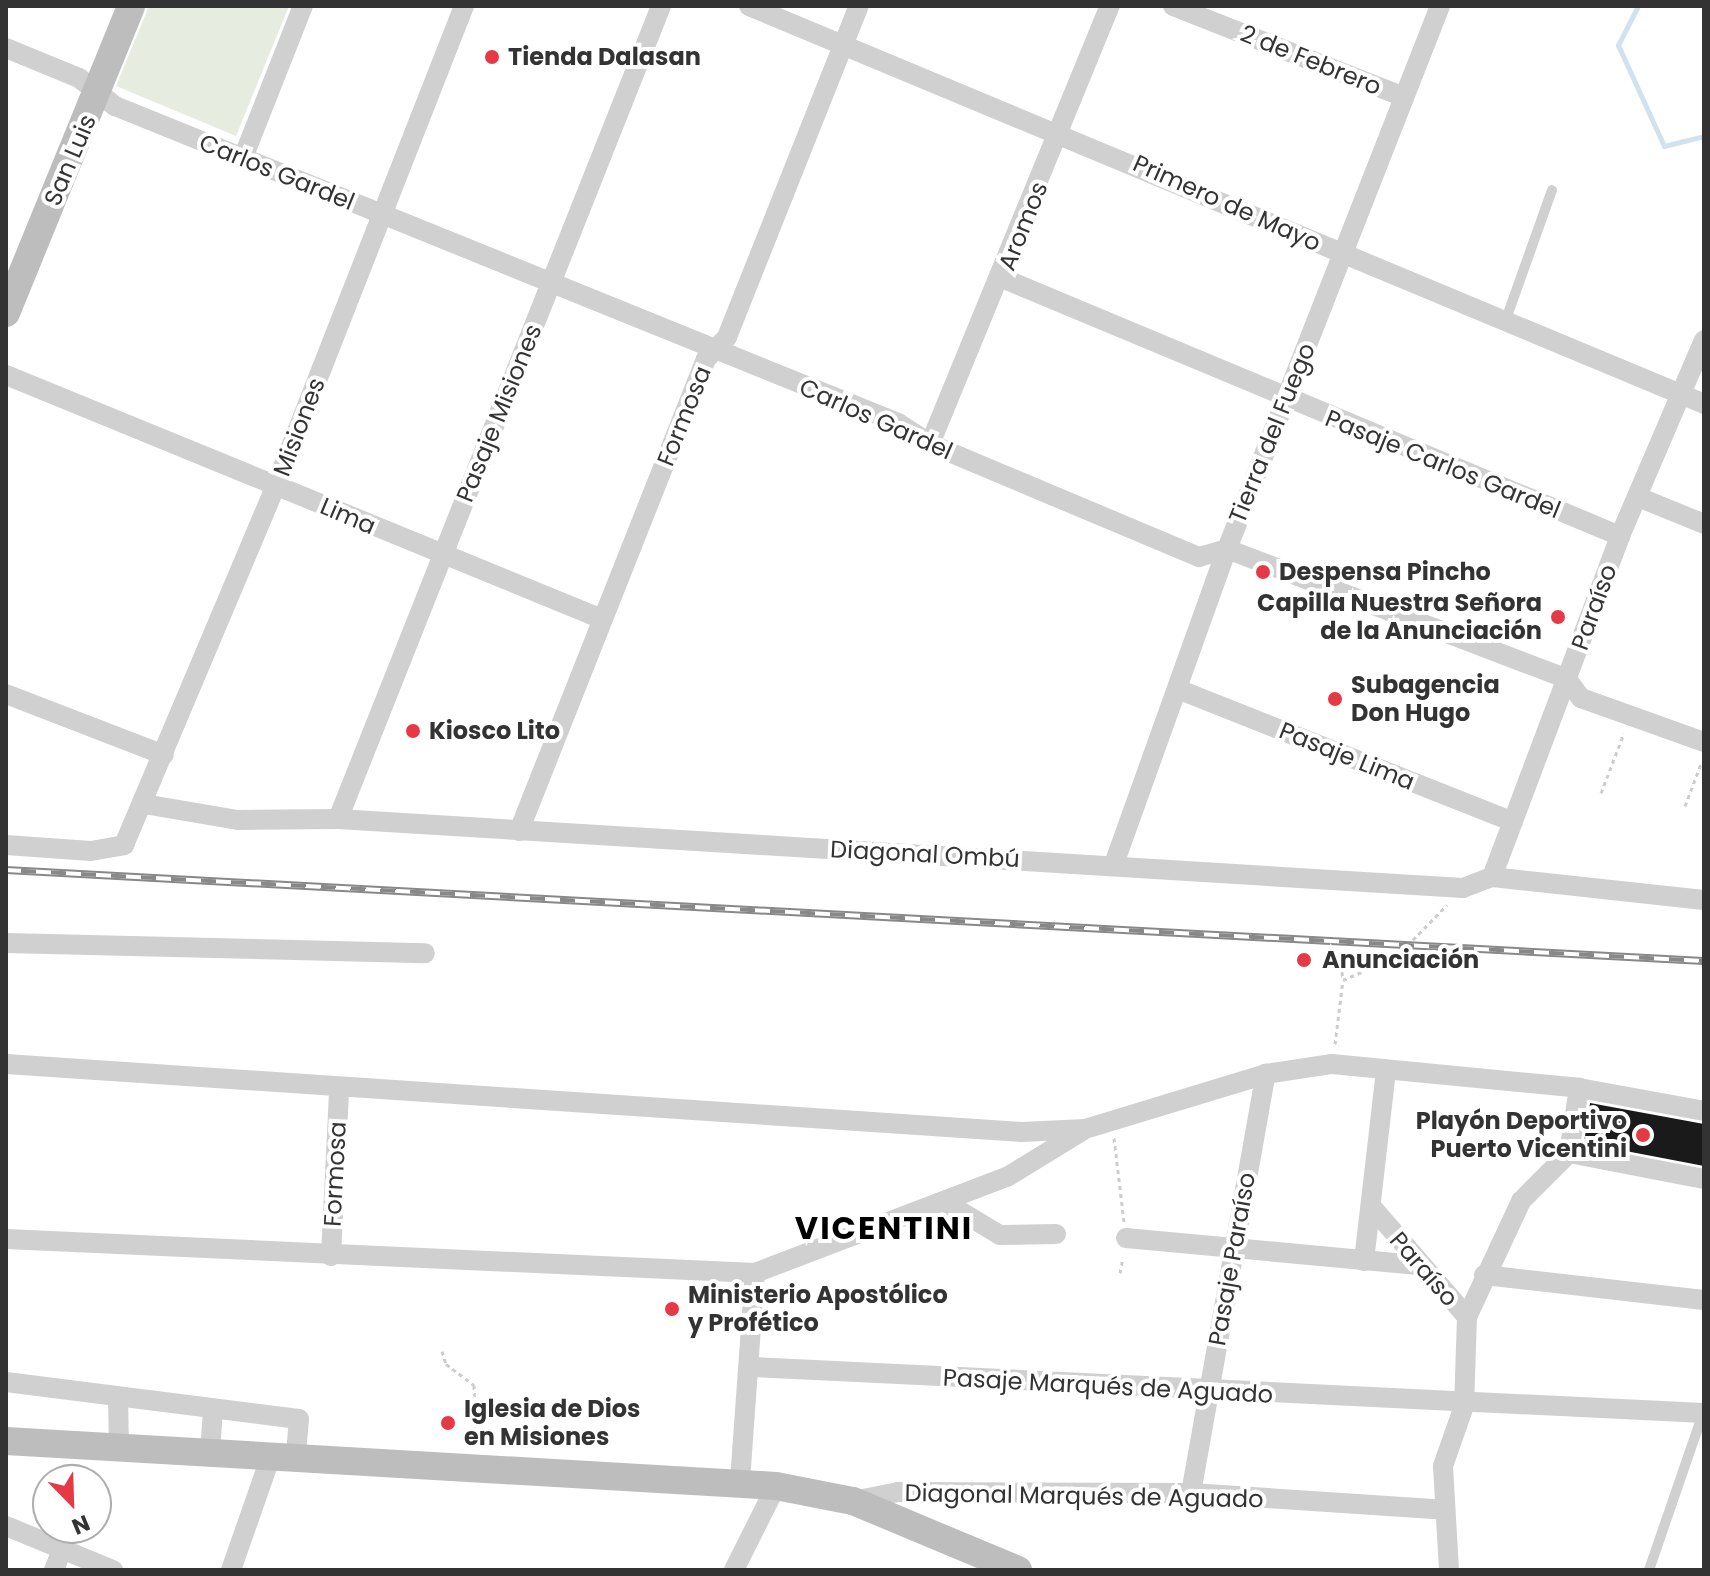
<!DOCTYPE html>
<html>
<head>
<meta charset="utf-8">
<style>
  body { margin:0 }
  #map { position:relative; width:1710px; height:1576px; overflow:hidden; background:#fff; font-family:Poppins,sans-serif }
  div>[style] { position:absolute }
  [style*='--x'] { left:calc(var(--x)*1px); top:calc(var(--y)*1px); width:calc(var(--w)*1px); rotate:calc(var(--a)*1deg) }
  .green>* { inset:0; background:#e6ecdf }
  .stream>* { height:5px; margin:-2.5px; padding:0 2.5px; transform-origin:2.5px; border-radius:2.5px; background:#cfe2ee }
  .building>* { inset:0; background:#1a1a1a }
  .path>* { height:3px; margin-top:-1.5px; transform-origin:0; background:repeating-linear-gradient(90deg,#cdcdcd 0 4px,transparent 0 8px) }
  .lane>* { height:10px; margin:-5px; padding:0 5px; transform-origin:5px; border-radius:5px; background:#d0d0d0 }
  .street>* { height:20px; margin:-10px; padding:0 10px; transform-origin:10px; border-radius:10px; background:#d0d0d0 }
  .secondary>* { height:28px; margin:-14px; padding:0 14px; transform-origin:14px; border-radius:14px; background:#bdbdbd }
  .rail>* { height:8px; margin-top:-4px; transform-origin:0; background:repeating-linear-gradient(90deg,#fff 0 15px,#888 0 30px); box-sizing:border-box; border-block:2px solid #888 }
  .dots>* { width:22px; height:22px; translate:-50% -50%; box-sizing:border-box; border:4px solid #fff; border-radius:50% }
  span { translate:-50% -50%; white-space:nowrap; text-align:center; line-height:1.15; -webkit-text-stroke:8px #fff; paint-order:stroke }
  .poi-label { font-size:24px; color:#333; font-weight:700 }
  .left { translate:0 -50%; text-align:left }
  .right { translate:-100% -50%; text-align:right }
  .street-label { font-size:24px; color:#333 }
  .district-label { font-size:32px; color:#000; font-weight:700; letter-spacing:2px }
  .frame { position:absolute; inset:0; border:8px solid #333; pointer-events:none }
  .north { position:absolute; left:32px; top:1464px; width:80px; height:80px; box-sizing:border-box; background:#fff; border:2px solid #adadad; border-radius:50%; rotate:157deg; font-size:22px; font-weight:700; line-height:32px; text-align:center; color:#333 }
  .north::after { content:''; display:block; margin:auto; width:28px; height:36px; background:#e63946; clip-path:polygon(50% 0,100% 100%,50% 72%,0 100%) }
</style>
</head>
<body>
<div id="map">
  <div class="green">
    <div style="clip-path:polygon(149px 6px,289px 6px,236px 136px,116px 86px)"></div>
  </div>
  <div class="stream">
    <div style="--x:1638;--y:6;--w:44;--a:117.1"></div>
    <div style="--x:1618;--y:45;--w:111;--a:65.5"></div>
    <div style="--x:1664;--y:146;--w:41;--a:-14"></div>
  </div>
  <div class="building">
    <div style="clip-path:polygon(1590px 1103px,1704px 1124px,1704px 1166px,1584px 1143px)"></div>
  </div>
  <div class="path">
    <div style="--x:1601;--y:793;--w:64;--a:-69"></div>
    <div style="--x:1685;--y:806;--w:48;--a:-69.3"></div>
    <div style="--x:1341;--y:964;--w:16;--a:83"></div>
    <div style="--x:1335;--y:1044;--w:64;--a:-82.9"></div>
    <div style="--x:1343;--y:980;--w:58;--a:-23.5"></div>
    <div style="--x:1396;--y:957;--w:73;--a:-45.6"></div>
    <div style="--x:1114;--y:1138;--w:85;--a:83.2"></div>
    <div style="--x:1120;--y:1273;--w:16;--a:-79"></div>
    <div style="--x:442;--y:1351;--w:14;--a:73"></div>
    <div style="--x:446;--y:1364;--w:35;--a:37"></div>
    <div style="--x:474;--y:1385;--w:59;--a:88.1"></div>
  </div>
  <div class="lane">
    <div style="--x:1505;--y:322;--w:140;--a:-70.4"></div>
    <div style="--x:1649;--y:1570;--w:166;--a:-71"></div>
  </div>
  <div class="street">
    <div style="--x:749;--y:6;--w:1035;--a:22.62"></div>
    <div style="--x:1173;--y:6;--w:248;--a:21.5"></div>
    <div style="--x:6;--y:48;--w:79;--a:22.3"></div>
    <div style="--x:79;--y:78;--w:46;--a:37.9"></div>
    <div style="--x:115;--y:106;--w:845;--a:22.04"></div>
    <div style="--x:898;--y:423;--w:38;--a:33"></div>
    <div style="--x:930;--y:444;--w:292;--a:22.8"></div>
    <div style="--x:1199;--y:557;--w:29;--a:-16"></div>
    <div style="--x:1227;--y:549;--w:364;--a:20.9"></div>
    <div style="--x:1567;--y:679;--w:24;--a:54"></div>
    <div style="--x:1581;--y:698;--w:131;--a:19.7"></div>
    <div style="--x:243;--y:158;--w:163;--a:-68.5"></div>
    <div style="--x:1002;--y:278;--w:670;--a:22.66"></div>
    <div style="--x:6;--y:375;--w:644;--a:22.26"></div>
    <div style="--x:930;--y:444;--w:474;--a:-67.7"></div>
    <div style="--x:1638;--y:497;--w:71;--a:22.2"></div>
    <div style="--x:1180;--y:690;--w:358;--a:21.6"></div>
    <div style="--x:6;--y:694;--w:169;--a:21.1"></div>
    <div style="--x:144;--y:804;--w:95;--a:9.7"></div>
    <div style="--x:238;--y:820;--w:100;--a:-0.6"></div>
    <div style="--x:338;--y:819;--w:1127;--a:3.51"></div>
    <div style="--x:1463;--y:888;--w:31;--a:-21"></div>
    <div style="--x:1492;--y:877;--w:213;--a:6.2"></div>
    <div style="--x:338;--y:819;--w:875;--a:-68.33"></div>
    <div style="--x:519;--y:831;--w:508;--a:-68.39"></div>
    <div style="--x:706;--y:359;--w:30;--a:-46"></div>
    <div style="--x:727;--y:337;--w:356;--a:-68.3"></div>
    <div style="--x:6;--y:845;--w:85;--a:4"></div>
    <div style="--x:91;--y:851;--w:34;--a:-10"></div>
    <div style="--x:124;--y:845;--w:391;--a:-67.1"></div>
    <div style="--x:276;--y:485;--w:515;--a:-68.57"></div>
    <div style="--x:1114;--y:864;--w:335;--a:-70.3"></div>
    <div style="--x:1227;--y:549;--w:583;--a:-68.58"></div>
    <div style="--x:1492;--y:877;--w:364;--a:-69.4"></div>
    <div style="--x:1620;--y:536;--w:213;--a:-66.8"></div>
    <div style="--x:6;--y:943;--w:419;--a:1.4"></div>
    <div style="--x:6;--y:1064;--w:1018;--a:3.83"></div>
    <div style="--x:1022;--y:1132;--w:63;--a:-2.7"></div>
    <div style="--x:1085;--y:1129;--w:189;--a:-16.9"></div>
    <div style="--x:1266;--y:1074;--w:67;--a:-8.6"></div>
    <div style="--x:1332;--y:1064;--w:248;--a:5.5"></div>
    <div style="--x:1579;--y:1088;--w:127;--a:10.4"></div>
    <div style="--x:1569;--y:1153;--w:66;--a:-81.3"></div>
    <div style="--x:945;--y:1202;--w:64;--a:31"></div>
    <div style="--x:1000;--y:1235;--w:56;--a:-1"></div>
    <div style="--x:1371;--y:1206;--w:147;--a:49.1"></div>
    <div style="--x:1467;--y:1317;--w:89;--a:91.9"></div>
    <div style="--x:1464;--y:1406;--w:64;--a:109.3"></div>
    <div style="--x:1443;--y:1466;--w:104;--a:86.7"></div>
    <div style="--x:1126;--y:1238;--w:294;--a:5.3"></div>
    <div style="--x:6;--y:1239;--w:750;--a:2.6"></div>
    <div style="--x:755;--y:1273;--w:270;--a:-20.9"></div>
    <div style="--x:1007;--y:1177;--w:88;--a:-31.5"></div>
    <div style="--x:331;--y:1256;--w:164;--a:-87.2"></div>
    <div style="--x:1364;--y:1261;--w:190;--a:-83.4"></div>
    <div style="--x:1484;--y:1275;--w:221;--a:6.5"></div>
    <div style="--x:1467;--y:1317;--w:128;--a:-65"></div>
    <div style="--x:1521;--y:1201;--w:68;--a:-45"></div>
    <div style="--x:1569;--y:1153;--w:137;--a:10.9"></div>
    <div style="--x:753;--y:1367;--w:952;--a:2.77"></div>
    <div style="--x:6;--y:1382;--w:295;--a:7.2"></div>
    <div style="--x:299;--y:1419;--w:38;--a:95"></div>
    <div style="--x:118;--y:1399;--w:48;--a:88.8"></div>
    <div style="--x:210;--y:1452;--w:42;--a:-85.9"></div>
    <div style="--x:740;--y:1481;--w:209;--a:-85.9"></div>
    <div style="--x:1191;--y:1493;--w:426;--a:-79.9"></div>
    <div style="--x:853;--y:1501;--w:46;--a:-11.3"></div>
    <div style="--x:898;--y:1492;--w:293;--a:0.2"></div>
    <div style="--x:1191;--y:1493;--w:254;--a:3.8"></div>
    <div style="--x:6;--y:1526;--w:116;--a:22.4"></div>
    <div style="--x:54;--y:1570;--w:22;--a:-68"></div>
    <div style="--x:231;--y:1570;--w:121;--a:-70.7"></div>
    <div style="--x:734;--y:1570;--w:94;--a:-63.4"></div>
  </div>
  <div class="secondary">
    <div style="--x:6;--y:313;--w:331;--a:-67.8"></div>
    <div style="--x:6;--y:1441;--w:771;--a:3.34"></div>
    <div style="--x:776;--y:1486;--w:78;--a:11"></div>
    <div style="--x:853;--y:1501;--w:179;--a:22.7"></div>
  </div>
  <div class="rail">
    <div style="--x:6;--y:870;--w:1700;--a:3.07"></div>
  </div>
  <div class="dots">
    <div style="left:492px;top:57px;background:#e63946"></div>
    <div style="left:1263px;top:572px;background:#e63946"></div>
    <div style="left:1558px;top:617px;background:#e63946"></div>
    <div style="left:1335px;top:699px;background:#e63946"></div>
    <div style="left:413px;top:731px;background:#e63946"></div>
    <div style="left:1304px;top:960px;background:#e63946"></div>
    <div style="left:1643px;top:1135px;background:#e63946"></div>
    <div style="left:672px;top:1309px;background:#e63946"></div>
    <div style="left:448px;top:1423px;background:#e63946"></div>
  </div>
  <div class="poi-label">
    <span class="left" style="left:508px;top:57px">Tienda Dalasan</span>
    <span class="left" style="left:1279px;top:572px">Despensa Pincho</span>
    <span class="right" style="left:1542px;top:617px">Capilla Nuestra Señora<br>de la Anunciación</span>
    <span class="left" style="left:1351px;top:699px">Subagencia<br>Don Hugo</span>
    <span class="left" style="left:429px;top:731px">Kiosco Lito</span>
    <span class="left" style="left:1322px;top:960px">Anunciación</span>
    <span class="right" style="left:1627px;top:1135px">Playón Deportivo<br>Puerto Vicentini</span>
    <span class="left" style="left:688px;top:1309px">Ministerio Apostólico<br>y Profético</span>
    <span class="left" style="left:464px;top:1423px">Iglesia de Dios<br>en Misiones</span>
  </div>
  <div class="street-label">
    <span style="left:1311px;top:60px;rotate:22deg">2 de Febrero</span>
    <span style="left:70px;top:160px;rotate:-67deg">San Luis</span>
    <span style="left:277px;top:172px;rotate:22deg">Carlos Gardel</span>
    <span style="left:1227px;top:203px;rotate:24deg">Primero de Mayo</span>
    <span style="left:1023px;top:226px;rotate:-68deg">Aromos</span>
    <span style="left:499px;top:413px;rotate:-68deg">Pasaje Misiones</span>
    <span style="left:684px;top:416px;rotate:-68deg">Formosa</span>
    <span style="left:876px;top:419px;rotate:24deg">Carlos Gardel</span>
    <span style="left:299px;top:427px;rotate:-69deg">Misiones</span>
    <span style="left:1272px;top:433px;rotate:-68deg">Tierra del Fuego</span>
    <span style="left:1443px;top:464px;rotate:22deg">Pasaje Carlos Gardel</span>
    <span style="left:348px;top:516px;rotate:23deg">Lima</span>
    <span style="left:1594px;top:607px;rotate:-70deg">Paraíso</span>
    <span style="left:1347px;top:756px;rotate:22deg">Pasaje Lima</span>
    <span style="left:925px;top:854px;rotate:3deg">Diagonal Ombú</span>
    <span style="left:335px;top:1174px;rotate:-87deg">Formosa</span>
    <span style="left:1232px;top:1259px;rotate:-80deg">Pasaje Paraíso</span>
    <span style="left:1424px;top:1269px;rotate:49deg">Paraíso</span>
    <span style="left:1108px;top:1386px;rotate:3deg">Pasaje Marqués de Aguado</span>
    <span style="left:1084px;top:1496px;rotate:1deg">Diagonal Marqués de Aguado</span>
  </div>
  <div class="district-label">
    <span style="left:884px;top:1228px">VICENTINI</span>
  </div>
  <div class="frame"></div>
  <div class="north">N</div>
</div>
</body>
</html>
